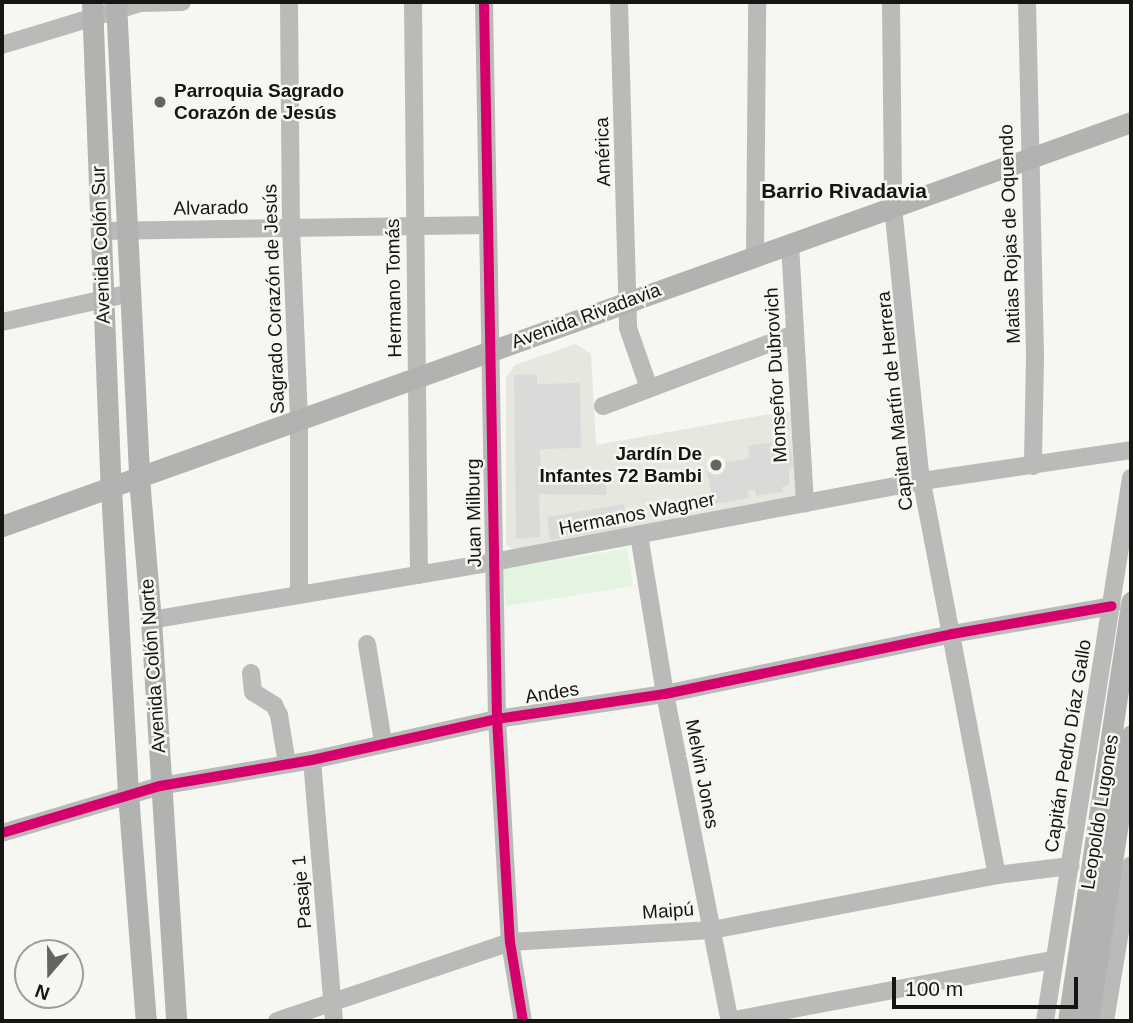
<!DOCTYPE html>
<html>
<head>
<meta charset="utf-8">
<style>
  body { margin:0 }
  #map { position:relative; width:1133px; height:1023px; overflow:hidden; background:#f6f6f3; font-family:Arial,sans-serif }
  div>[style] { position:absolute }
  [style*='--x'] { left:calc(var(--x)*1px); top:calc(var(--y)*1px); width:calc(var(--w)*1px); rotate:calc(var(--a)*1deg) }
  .built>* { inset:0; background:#e7e6df }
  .green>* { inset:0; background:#e3f4e0 }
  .building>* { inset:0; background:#dcdad9 }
  .minor>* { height:18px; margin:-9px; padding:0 9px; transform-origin:9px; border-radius:9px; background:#babab9 }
  .major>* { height:21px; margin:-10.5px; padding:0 10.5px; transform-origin:10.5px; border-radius:10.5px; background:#b2b2b1 }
  .cycleway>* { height:10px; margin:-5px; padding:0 5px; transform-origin:5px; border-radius:5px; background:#d6006c }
  .dots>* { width:19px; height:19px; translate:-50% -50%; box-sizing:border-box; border:4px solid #f7f7f2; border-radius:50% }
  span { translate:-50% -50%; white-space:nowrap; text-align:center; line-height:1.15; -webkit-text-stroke:5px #f7f7f2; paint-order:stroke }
  .poi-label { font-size:19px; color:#151513; font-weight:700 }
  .left { translate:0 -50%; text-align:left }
  .right { translate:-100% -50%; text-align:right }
  .street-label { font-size:19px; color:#151513 }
  .neighbourhood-label { font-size:21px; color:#151513; font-weight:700 }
  .frame { position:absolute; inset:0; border:4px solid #151513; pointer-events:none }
  .north { position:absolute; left:14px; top:939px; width:70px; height:70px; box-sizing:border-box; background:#f7f7f2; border:2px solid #9d9d99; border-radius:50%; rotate:200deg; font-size:19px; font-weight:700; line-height:28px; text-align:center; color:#151513 }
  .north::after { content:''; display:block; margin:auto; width:24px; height:32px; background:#646461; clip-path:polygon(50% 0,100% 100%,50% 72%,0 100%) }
  .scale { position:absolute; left:892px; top:977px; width:186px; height:32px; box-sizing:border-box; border:4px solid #151513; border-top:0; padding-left:9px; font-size:21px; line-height:24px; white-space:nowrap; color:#151513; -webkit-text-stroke:5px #f7f7f2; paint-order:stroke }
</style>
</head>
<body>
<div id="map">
  <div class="built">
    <div style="clip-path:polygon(576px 344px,591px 354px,596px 445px,787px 411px,793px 414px,798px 492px,792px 500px,513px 549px,506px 545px,506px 378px,515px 365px)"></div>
  </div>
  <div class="green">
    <div style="clip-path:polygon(627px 549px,633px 586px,506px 606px,502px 569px)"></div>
  </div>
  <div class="building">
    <div style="clip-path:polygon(537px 374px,537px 384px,580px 383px,581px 448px,540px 449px,541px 475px,607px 474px,606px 495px,539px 494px,540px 537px,516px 539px,514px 375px)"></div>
    <div style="clip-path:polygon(772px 442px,773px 450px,790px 447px,794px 468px,789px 469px,789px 485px,782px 487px,783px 492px,756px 496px,755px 490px,747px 491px,749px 498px,713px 504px,706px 465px,750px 458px,748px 446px)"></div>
    <div style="clip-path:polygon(624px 504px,627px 527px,550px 540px,547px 517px)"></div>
  </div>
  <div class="minor">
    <div style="--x:289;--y:2;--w:226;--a:89.5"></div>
    <div style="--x:291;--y:228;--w:191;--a:87.6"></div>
    <div style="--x:299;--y:419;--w:176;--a:90"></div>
    <div style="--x:413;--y:2;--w:573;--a:89.4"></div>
    <div style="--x:484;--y:2;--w:717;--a:88.96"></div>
    <div style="--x:497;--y:719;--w:223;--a:86.7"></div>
    <div style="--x:510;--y:942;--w:80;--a:80.7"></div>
    <div style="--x:619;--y:2;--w:326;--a:88.4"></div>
    <div style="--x:628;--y:328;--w:64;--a:70.7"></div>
    <div style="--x:891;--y:2;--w:205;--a:89.4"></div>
    <div style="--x:893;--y:207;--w:266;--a:84.2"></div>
    <div style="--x:920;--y:472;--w:410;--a:79.2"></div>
    <div style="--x:1027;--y:2;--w:355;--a:88.7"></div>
    <div style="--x:1035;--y:357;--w:109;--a:91.1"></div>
    <div style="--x:2;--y:45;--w:144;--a:-16.9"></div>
    <div style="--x:140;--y:3;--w:42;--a:-1.4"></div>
    <div style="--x:101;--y:231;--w:387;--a:-0.9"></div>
    <div style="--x:790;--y:244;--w:260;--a:86.7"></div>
    <div style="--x:755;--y:256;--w:254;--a:-89.5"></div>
    <div style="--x:2;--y:322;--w:132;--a:-12.7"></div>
    <div style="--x:603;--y:406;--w:205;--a:-20.6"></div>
    <div style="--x:639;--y:535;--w:161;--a:80.7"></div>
    <div style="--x:665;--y:694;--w:333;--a:78.8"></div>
    <div style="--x:151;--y:620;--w:347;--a:-9.6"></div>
    <div style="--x:493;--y:562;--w:437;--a:-10.7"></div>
    <div style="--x:922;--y:481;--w:211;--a:-8.4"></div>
    <div style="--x:367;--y:644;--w:99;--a:80.7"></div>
    <div style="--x:251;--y:673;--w:19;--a:84"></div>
    <div style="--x:253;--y:692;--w:25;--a:32"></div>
    <div style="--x:274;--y:705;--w:11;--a:63"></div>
    <div style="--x:279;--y:715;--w:50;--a:80.7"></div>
    <div style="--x:312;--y:760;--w:262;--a:85.2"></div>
    <div style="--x:2;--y:833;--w:165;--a:-16.6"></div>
    <div style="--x:160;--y:786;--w:154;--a:-9.7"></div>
    <div style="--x:312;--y:760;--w:189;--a:-12.5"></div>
    <div style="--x:497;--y:719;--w:170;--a:-8.5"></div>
    <div style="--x:665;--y:694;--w:293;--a:-11.8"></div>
    <div style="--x:952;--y:634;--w:162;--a:-9.9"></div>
    <div style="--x:277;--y:1021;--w:246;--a:-18.7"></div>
    <div style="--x:510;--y:942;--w:202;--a:-3.4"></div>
    <div style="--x:712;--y:930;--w:290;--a:-10.9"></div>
    <div style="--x:997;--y:875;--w:74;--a:-7"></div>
    <div style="--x:729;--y:1021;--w:330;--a:-10.7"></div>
    <div style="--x:1045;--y:1021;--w:550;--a:-81"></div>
    <div style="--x:1105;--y:1021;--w:158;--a:-80.5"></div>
  </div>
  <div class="major">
    <div style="--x:92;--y:2;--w:487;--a:87.8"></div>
    <div style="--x:111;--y:489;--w:305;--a:86.8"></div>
    <div style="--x:128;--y:794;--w:228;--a:85.5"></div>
    <div style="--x:116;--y:2;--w:477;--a:87.2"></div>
    <div style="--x:139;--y:478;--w:143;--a:85.2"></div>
    <div style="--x:151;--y:620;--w:402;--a:86.4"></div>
    <div style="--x:2;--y:526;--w:1199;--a:-19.69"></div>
    <div style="--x:1068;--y:1021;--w:424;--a:-81.4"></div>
    <div style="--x:1088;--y:1021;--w:289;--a:-81.4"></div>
  </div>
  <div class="cycleway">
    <div style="--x:484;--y:2;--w:717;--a:88.96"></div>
    <div style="--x:497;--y:719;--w:223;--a:86.7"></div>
    <div style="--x:510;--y:942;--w:80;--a:80.7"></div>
    <div style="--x:2;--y:833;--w:165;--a:-16.6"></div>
    <div style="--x:160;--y:786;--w:154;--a:-9.7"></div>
    <div style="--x:312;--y:760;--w:189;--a:-12.5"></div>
    <div style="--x:497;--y:719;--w:170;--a:-8.5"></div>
    <div style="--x:665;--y:694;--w:293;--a:-11.8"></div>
    <div style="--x:952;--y:634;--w:162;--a:-9.9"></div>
  </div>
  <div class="dots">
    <div style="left:160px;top:102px;background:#646461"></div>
    <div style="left:716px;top:465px;background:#646461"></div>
  </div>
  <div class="poi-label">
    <span class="left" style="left:174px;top:102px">Parroquia Sagrado<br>Corazón de Jesús</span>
    <span class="right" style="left:702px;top:465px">Jardín De<br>Infantes 72 Bambi</span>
  </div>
  <div class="street-label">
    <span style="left:603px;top:152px;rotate:-92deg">América</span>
    <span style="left:211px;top:208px;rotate:-1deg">Alvarado</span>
    <span style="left:1010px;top:234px;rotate:-92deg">Matias Rojas de Oquendo</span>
    <span style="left:101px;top:245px;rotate:-92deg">Avenida Colón Sur</span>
    <span style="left:394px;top:288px;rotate:-91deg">Hermano Tomás</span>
    <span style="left:274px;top:299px;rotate:-92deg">Sagrado Corazón de Jesús</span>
    <span style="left:586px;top:316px;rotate:-20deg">Avenida Rivadavia</span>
    <span style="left:776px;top:375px;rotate:-93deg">Monseñor Dubrovich</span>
    <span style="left:895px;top:401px;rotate:-96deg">Capitan Martín de Herrera</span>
    <span style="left:474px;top:513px;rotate:-91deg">Juan Milburg</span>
    <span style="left:637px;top:514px;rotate:-11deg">Hermanos Wagner</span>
    <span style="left:153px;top:666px;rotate:-94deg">Avenida Colón Norte</span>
    <span style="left:552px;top:693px;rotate:-9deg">Andes</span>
    <span style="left:1068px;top:746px;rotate:-81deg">Capitán Pedro Díaz Gallo</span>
    <span style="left:702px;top:774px;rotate:79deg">Melvin Jones</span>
    <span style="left:1100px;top:812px;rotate:-81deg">Leopoldo Lugones</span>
    <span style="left:302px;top:892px;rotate:-95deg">Pasaje 1</span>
    <span style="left:668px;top:911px;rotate:-4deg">Maipú</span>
  </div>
  <div class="neighbourhood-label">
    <span style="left:844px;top:191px">Barrio Rivadavia</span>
  </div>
  <div class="frame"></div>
  <div class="north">N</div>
  <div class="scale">100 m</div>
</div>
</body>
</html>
